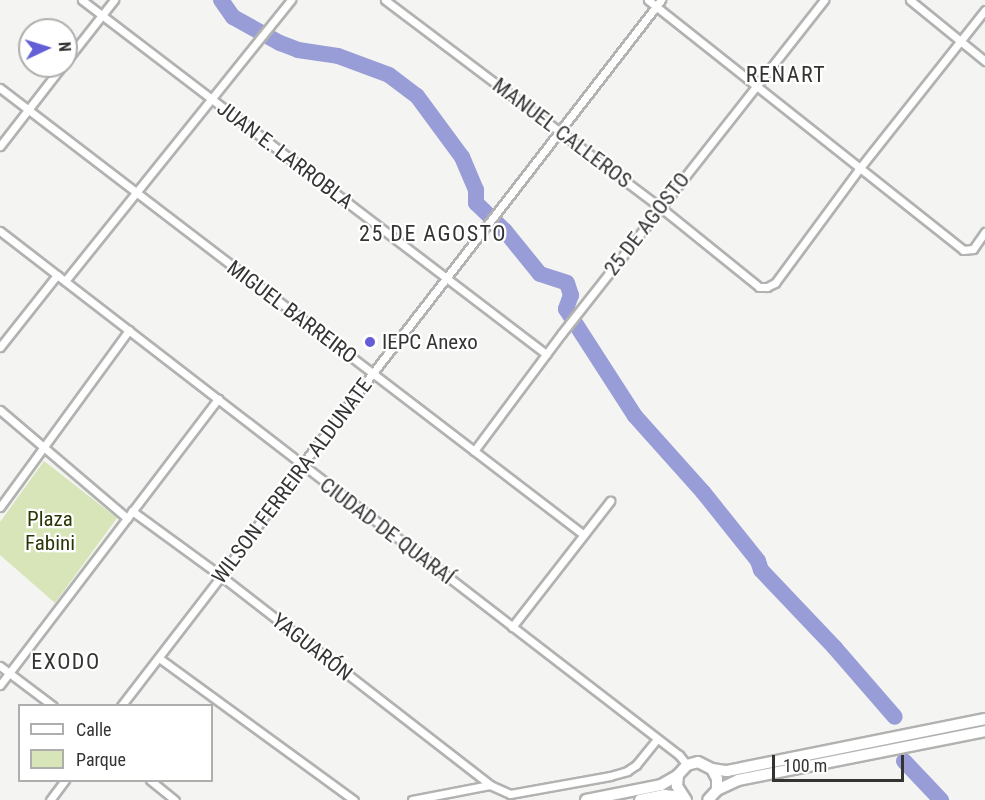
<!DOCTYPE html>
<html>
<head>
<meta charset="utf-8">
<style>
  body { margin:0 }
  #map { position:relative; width:985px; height:800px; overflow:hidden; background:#f4f5f2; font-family:"Roboto Condensed",sans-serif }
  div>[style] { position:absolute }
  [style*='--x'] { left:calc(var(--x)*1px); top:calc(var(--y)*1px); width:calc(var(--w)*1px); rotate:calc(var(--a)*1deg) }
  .green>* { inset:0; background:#d7e5b9 }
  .river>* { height:16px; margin:-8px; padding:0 8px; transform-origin:8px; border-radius:8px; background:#999dd7 }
  .roads { filter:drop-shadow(2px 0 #b2b3b1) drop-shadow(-2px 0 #b2b3b1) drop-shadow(0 2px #b2b3b1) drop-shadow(0 -2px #b2b3b1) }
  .minor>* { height:7px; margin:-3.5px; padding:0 3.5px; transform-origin:3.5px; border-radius:3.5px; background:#fff }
  .primary>* { height:10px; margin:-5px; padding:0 5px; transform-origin:5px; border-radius:5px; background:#fff }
  .dots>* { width:16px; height:16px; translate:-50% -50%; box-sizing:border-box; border:3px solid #fff; border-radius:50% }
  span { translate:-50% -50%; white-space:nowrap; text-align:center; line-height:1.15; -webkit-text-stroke:4.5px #fff; paint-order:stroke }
  .street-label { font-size:21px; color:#343433 }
  .poi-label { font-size:21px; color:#343433 }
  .left { translate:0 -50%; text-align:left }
  .park-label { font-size:21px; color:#2b3607 }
  .neighbourhood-label { font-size:22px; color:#343433; letter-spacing:1.5px }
  .legend { position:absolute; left:18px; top:704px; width:195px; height:78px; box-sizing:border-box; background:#fff; border:2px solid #aeaead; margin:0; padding:8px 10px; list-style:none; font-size:18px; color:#343433 }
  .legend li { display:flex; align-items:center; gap:12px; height:30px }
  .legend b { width:30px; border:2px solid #aeaead }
  .north { position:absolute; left:18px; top:18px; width:60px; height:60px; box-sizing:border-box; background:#fff; border:2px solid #aeaead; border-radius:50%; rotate:86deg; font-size:16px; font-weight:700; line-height:24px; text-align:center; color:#343433 }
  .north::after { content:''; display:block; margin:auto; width:21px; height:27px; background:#635dd6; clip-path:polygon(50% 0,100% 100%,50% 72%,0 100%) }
  .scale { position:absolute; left:772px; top:755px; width:132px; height:27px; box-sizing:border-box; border:3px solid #343433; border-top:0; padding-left:8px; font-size:18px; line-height:21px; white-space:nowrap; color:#343433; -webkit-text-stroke:4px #fff; paint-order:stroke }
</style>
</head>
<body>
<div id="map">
  <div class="green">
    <div style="clip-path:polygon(44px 461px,117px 518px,55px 603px,0 555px,0 522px)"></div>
  </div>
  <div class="river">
    <div style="--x:221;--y:0;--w:21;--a:55"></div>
    <div style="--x:233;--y:17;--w:54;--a:29"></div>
    <div style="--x:280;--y:43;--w:19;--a:21"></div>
    <div style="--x:298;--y:50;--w:40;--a:8.5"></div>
    <div style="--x:338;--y:56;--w:54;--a:20.4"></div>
    <div style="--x:389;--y:75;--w:35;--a:37"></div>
    <div style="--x:417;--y:96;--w:76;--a:53.6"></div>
    <div style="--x:462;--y:157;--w:36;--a:67"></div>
    <div style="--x:476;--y:190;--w:13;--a:90"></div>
    <div style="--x:476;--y:203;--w:40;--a:44"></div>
    <div style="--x:505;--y:231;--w:55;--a:50.9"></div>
    <div style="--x:540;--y:274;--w:28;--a:18"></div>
    <div style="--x:567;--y:283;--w:13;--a:72"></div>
    <div style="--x:571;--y:295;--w:15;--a:110"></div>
    <div style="--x:566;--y:309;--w:127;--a:57.2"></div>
    <div style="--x:635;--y:416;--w:102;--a:48.2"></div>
    <div style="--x:703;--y:492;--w:88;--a:51.4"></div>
    <div style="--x:758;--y:561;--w:9;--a:72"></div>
    <div style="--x:761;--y:570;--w:108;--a:46.5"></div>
    <div style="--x:835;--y:648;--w:91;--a:49"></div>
    <div style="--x:904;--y:761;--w:54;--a:46.5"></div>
  </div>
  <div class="roads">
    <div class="minor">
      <div style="--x:82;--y:0;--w:584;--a:37.34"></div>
      <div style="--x:385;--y:0;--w:344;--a:37"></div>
      <div style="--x:660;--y:207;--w:127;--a:38.9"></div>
      <div style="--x:759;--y:287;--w:8;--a:0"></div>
      <div style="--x:767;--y:287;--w:9;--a:-27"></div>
      <div style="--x:775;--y:283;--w:142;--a:-53.6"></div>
      <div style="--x:859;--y:169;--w:203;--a:-51.6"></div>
      <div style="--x:648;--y:0;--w:402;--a:38.4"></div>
      <div style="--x:963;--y:250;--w:10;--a:-6"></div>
      <div style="--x:973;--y:249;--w:21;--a:-55"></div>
      <div style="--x:910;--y:0;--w:97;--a:39.1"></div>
      <div style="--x:66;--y:61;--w:78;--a:-51.8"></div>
      <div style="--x:0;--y:88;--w:735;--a:37.43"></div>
      <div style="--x:0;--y:146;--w:101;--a:-52.2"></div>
      <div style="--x:0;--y:231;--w:858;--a:37.66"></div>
      <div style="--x:679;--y:755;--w:13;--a:51"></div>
      <div style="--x:65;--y:281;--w:361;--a:-51.2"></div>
      <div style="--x:0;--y:347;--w:92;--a:-51.6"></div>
      <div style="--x:0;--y:410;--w:167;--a:40.4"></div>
      <div style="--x:474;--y:451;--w:147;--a:-53.3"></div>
      <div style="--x:562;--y:333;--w:424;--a:-51.8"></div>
      <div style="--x:0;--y:507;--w:219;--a:-53.9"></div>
      <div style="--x:132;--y:511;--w:110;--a:36.1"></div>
      <div style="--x:221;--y:576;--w:341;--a:37.8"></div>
      <div style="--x:512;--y:627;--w:160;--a:-52.1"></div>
      <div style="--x:159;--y:658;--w:241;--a:36.1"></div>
      <div style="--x:0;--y:666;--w:66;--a:37"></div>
      <div style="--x:0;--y:685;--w:360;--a:-52.7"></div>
      <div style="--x:121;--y:706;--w:164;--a:-52.4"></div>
      <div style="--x:221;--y:576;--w:136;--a:-54"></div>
      <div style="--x:301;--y:466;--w:589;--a:-52.31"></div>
      <div style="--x:150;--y:780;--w:32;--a:39"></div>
      <div style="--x:50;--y:800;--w:25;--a:-53"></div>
      <div style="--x:412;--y:800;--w:79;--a:-10.9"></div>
      <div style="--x:490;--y:785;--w:22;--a:24"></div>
      <div style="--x:510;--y:794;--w:102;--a:-10.2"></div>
      <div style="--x:610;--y:776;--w:18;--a:-16"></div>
      <div style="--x:627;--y:771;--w:11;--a:-34"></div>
      <div style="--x:636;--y:765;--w:33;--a:-51"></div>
    </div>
    <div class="primary">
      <div style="--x:712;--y:769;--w:15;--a:8"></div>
      <div style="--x:727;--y:771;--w:15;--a:-11"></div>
      <div style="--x:742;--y:768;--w:248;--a:-11.4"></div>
      <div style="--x:717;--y:790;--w:23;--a:-25"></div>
      <div style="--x:738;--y:780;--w:252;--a:-11.2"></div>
      <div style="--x:586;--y:800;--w:76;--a:-11.3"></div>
      <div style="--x:661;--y:785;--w:20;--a:-30"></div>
      <div style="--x:640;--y:800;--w:25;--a:-12"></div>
      <div style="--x:664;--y:795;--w:18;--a:6"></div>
      <div style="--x:686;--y:800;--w:17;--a:-123"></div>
      <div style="--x:677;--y:786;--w:11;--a:-85"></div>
      <div style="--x:678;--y:775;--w:13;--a:-48"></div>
      <div style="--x:687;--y:765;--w:11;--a:-15"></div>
      <div style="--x:698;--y:762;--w:16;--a:27"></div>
      <div style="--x:712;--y:769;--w:11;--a:63"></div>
      <div style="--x:717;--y:779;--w:11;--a:90"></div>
      <div style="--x:717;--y:790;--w:13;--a:132"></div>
    </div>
  </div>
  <div class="dots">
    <div style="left:370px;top:342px;background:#635dd6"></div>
  </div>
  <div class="street-label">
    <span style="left:562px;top:133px;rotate:37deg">MANUEL CALLEROS</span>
    <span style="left:285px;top:155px;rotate:37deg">JUAN E. LARROBLA</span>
    <span style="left:647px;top:224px;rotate:-52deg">25 DE AGOSTO</span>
    <span style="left:292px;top:312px;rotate:37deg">MIGUEL BARREIRO</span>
    <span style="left:292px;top:481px;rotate:-53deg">WILSON FERREIRA ALDUNATE</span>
    <span style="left:387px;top:531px;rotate:37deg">CIUDAD DE QUARAÍ</span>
    <span style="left:312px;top:647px;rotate:38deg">YAGUARÓN</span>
  </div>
  <div class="poi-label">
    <span class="left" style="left:382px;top:342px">IEPC Anexo</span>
  </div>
  <div class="park-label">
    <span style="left:50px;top:531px">Plaza<br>Fabini</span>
  </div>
  <div class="neighbourhood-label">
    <span style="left:786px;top:75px">RENART</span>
    <span style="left:433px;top:234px">25 DE AGOSTO</span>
    <span style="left:66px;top:662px">EXODO</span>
  </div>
  <ul class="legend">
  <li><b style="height:8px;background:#fff"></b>Calle</li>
  <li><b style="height:16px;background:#d7e5b9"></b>Parque</li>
  </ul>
  <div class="north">N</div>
  <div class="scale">100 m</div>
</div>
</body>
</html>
